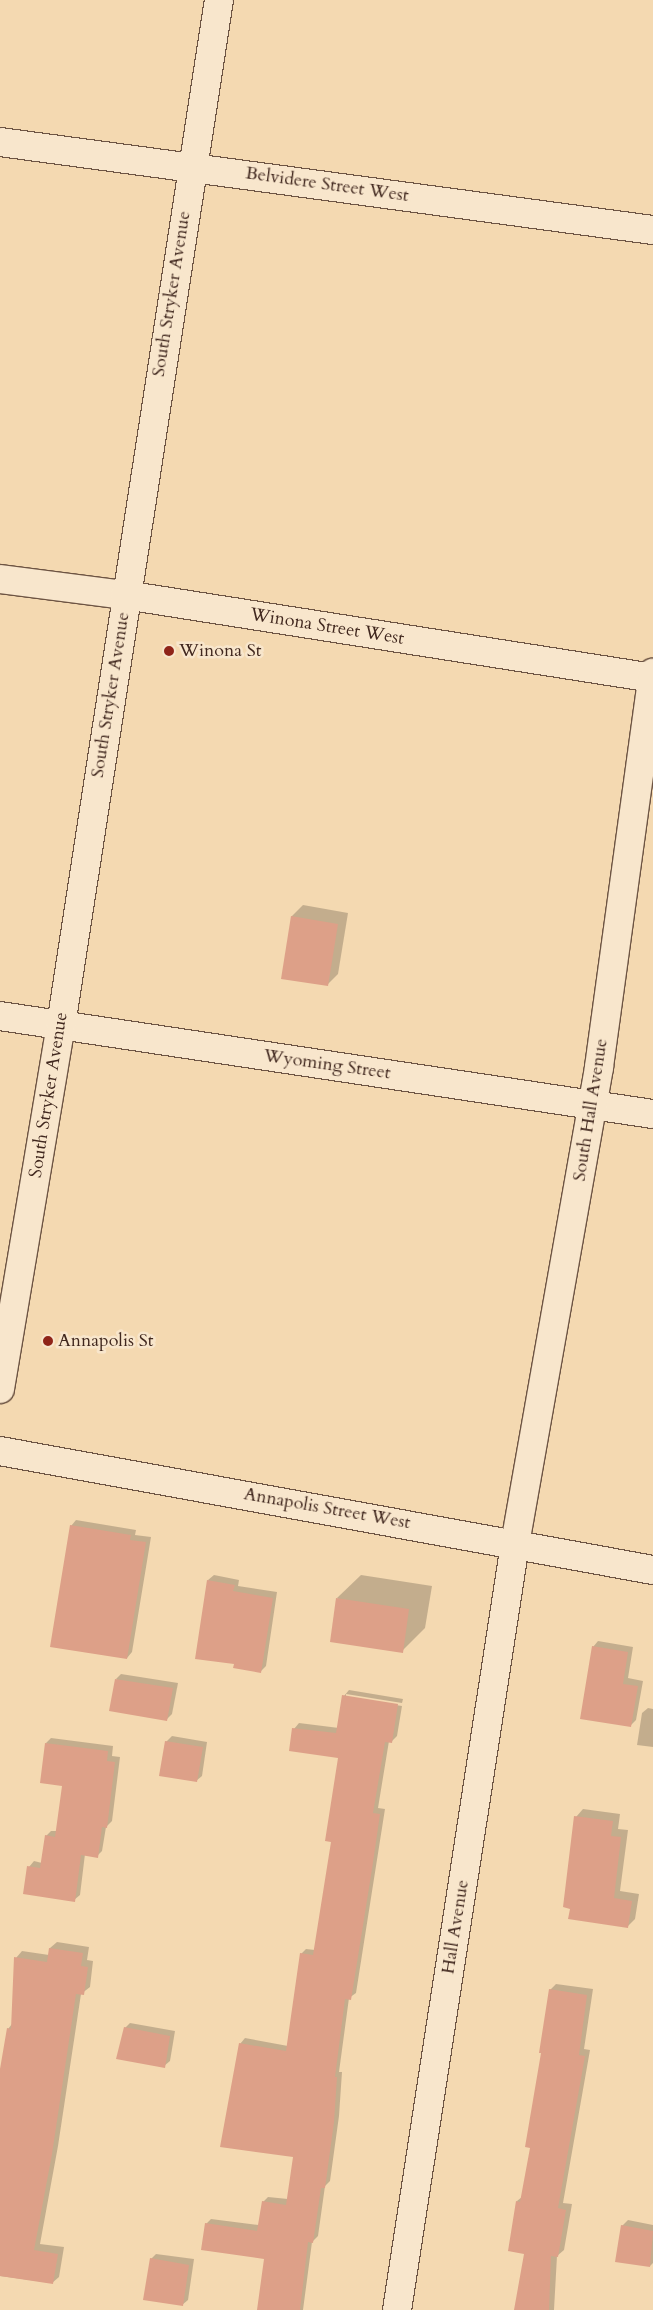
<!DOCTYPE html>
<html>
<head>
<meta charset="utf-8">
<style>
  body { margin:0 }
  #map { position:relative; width:653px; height:2310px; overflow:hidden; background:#f4d9b1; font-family:Cardo,serif }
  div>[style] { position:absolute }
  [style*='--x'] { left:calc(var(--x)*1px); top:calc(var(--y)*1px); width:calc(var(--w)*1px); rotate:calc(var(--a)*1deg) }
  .shadow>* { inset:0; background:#0003 }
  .building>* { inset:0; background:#dda088 }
  .roads { filter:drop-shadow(1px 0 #6d5443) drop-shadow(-1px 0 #6d5443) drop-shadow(0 1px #6d5443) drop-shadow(0 -1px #6d5443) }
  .minor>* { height:28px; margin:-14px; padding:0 14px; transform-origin:14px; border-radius:14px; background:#f8e6cc }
  .tertiary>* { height:28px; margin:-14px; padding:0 14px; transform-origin:14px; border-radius:14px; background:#f8e6cc }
  .dots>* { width:14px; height:14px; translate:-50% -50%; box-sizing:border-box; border:2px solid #f8e6cc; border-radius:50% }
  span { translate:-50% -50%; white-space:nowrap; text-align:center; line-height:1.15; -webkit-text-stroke:5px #f8e6cc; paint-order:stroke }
  .street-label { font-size:18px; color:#40271e }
  .poi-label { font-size:18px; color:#40271e }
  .left { translate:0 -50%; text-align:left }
</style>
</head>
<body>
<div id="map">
  <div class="shadow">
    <div style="clip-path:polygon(303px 905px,348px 913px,338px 974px,327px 985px,282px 978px,292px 916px)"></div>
    <div style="clip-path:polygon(76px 1520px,136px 1530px,135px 1535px,151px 1537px,132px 1652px,127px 1658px,71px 1526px)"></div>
    <div style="clip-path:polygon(214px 1575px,239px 1580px,238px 1586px,277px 1592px,266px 1666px,261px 1671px,235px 1663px,208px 1580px)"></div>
    <div style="clip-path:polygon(361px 1575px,432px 1586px,425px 1628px,402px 1651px,337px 1598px)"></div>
    <div style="clip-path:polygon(598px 1641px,633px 1647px,628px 1678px,643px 1681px,636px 1720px,631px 1725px,593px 1647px)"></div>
    <div style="clip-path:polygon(121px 1674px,178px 1683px,172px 1714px,167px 1719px,116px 1679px)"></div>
    <div style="clip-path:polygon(349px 1690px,403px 1699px,402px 1703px,346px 1694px,346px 1697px,402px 1706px,397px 1736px,392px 1741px,389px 1741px,378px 1808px,385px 1809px,356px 1993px,349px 1998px,339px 2072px,342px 2072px,339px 2116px,330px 2181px,325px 2186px,318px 2236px,312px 2242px,303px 2310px,258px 2310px,266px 2258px,206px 2224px,211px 2219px,259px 2225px,263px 2202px,268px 2197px,288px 2199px,294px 2156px,240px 2044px,245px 2038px,288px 2046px,301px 1954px,306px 1949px,315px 1950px,332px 1841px,339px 1757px,294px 1729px,299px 1723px,339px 1728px,344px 1696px)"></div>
    <div style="clip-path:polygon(648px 1708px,653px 1709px,653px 1747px,637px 1745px,642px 1713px)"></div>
    <div style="clip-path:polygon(172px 1736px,207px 1742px,202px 1776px,196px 1781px,166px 1742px)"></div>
    <div style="clip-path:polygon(51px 1738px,113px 1746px,112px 1756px,120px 1757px,112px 1821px,106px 1827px,102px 1851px,97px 1856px,85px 1854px,80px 1895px,74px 1900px,29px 1867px,34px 1861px,42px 1863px,46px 1836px,51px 1831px,57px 1831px,63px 1785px,46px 1743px)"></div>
    <div style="clip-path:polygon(583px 1809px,620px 1814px,618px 1829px,628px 1830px,620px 1891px,639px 1894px,635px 1919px,627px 1927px,572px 1908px,576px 1817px)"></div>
    <div style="clip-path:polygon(57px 1942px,89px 1947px,87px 1960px,93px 1961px,90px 1987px,81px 1994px,58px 2146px,40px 2244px,64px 2247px,59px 2277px,52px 2283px,0 2276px,0 2073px,8px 2029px,12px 2024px,16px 1958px,22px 1951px,49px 1955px,50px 1948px)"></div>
    <div style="clip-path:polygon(556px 1984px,593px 1989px,584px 2049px,590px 2050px,563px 2203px,572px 2204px,564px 2250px,557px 2256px,554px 2310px,516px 2310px,526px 2253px,517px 2201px,522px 2197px,531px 2147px,550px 1990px)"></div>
    <div style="clip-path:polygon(130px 2023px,175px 2031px,170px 2061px,164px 2066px,125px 2028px)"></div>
    <div style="clip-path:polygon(628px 2220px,653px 2225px,653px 2263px,650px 2266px,622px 2226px)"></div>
    <div style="clip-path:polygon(156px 2254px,194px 2259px,188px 2300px,182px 2305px,151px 2259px)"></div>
  </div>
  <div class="building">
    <div style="clip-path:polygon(291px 916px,338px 924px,328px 986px,281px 979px)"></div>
    <div style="clip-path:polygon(70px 1525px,131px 1535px,130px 1540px,146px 1542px,127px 1659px,50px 1647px)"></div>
    <div style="clip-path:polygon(207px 1580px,235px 1585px,233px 1591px,273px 1598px,261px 1673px,233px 1668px,234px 1664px,195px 1659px)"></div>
    <div style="clip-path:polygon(336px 1598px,409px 1609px,403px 1653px,330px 1642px)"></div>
    <div style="clip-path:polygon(592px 1646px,628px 1652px,623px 1684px,638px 1686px,631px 1727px,580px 1719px)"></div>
    <div style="clip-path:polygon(115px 1679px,173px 1688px,167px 1721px,109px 1711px)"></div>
    <div style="clip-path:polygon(342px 1695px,398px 1704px,392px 1743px,385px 1742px,373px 1813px,380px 1814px,372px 1869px,351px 2000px,345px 1999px,335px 2077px,337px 2077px,334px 2122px,325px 2188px,321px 2188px,313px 2243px,308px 2242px,300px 2310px,257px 2310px,264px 2259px,201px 2250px,205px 2223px,257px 2231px,262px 2201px,286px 2205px,293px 2157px,220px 2147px,239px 2043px,286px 2051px,300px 1953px,313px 1955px,331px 1842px,325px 1841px,338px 1758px,289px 1751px,292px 1728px,336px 1733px)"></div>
    <div style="clip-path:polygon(165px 1741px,203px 1747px,197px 1782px,159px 1776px)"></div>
    <div style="clip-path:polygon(45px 1743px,108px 1751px,107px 1761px,115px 1762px,107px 1828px,102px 1827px,98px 1858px,81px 1855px,75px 1902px,23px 1894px,27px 1866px,40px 1868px,45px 1835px,55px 1837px,62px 1786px,40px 1783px)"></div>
    <div style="clip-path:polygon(574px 1816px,613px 1821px,611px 1836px,621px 1837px,614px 1898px,632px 1901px,628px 1928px,568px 1919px,570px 1909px,563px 1907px)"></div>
    <div style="clip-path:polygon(49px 1948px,83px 1953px,81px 1966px,88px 1967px,84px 1995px,76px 1994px,52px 2154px,34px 2250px,58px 2254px,53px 2284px,0 2276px,0 2069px,7px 2028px,11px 2029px,14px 1957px,47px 1962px)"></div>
    <div style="clip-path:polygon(549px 1989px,587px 1995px,579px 2055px,585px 2056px,558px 2208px,566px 2210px,558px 2257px,551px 2256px,549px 2310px,514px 2310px,524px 2254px,508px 2251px,516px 2201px,520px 2202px,530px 2148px,525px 2147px,541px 2053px,539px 2053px)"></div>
    <div style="clip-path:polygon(124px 2027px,170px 2036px,165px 2068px,116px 2059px)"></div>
    <div style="clip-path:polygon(621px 2225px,653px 2231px,650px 2267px,615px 2262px)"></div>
    <div style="clip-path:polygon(150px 2258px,189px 2265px,183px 2306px,143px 2300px)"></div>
  </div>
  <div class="roads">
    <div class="minor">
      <div style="--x:0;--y:142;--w:659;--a:7.68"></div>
      <div style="--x:0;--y:579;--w:126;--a:7.3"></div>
      <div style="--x:125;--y:595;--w:534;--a:8.93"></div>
      <div style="--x:0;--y:1016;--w:660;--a:8.54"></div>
      <div style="--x:397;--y:2310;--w:775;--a:-81.24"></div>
      <div style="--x:515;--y:1544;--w:484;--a:-80"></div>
      <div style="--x:599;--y:1067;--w:398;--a:-82.2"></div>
    </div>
    <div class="tertiary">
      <div style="--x:0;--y:1389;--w:369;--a:-80.5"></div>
      <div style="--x:61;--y:1025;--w:1037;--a:-81.24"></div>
      <div style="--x:0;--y:1451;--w:664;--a:10.33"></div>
    </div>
  </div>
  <div class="dots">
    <div style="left:169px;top:651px;background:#8f2418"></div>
    <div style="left:48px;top:1341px;background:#8f2418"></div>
  </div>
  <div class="street-label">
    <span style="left:327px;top:185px;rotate:8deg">Belvidere Street West</span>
    <span style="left:172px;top:294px;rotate:-81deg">South Stryker Avenue</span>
    <span style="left:327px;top:627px;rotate:9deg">Winona Street West</span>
    <span style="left:111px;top:695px;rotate:-81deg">South Stryker Avenue</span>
    <span style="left:327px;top:1065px;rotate:8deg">Wyoming Street</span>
    <span style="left:49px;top:1095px;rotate:-81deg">South Stryker Avenue</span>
    <span style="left:591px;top:1110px;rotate:-81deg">South Hall Avenue</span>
    <span style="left:327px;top:1509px;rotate:10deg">Annapolis Street West</span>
    <span style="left:456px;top:1927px;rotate:-81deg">Hall Avenue</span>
  </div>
  <div class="poi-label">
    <span class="left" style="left:179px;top:651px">Winona St</span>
    <span class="left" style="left:58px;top:1341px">Annapolis St</span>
  </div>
</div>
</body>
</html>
